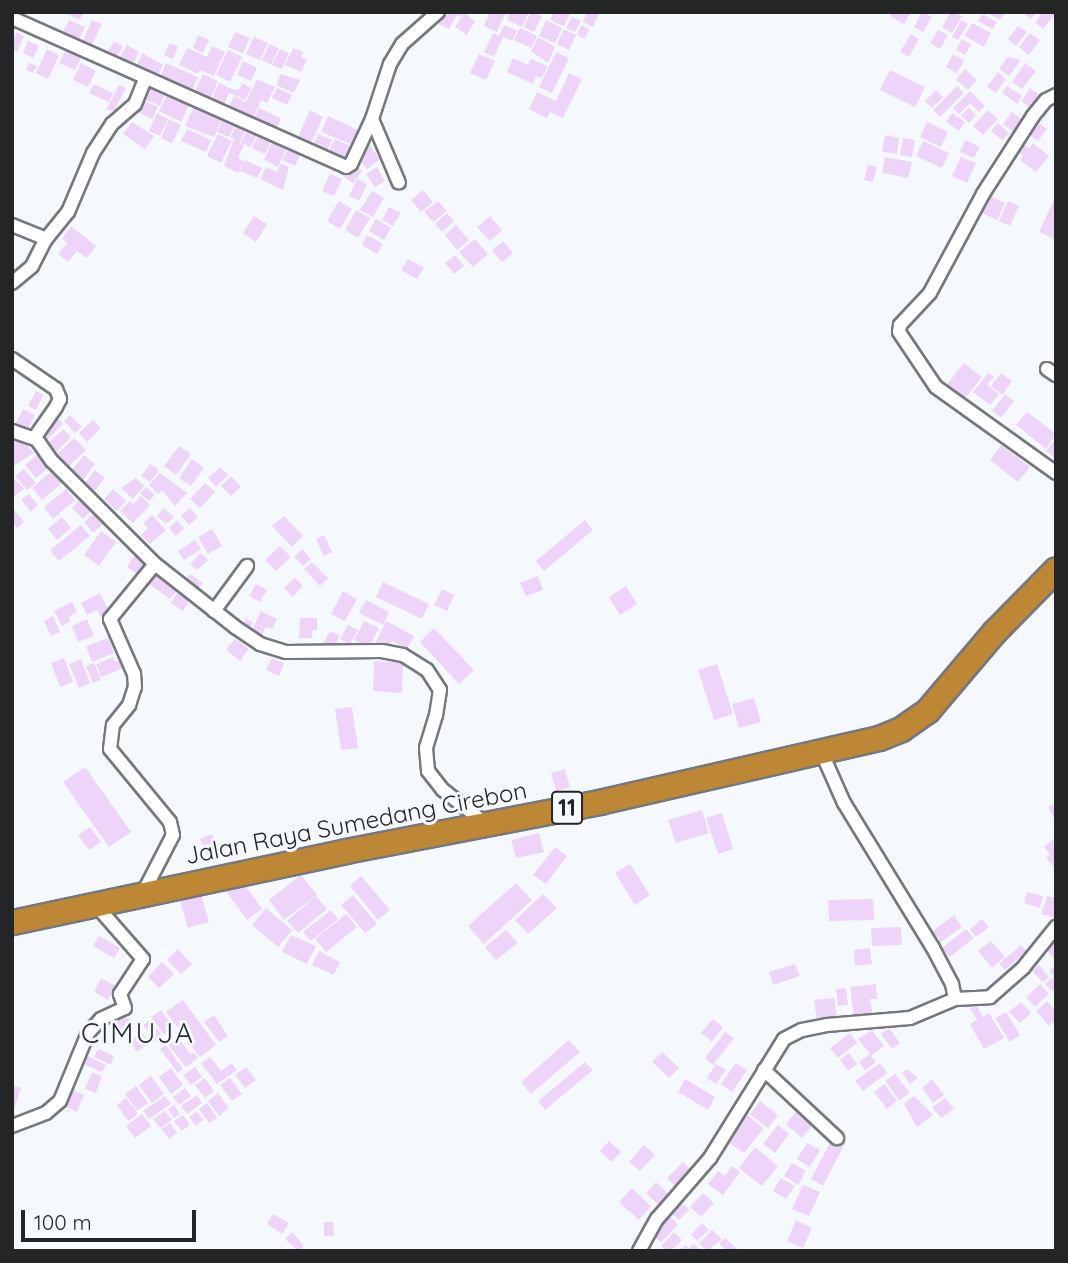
<!DOCTYPE html>
<html>
<head>
<meta charset="utf-8">
<style>
  body { margin:0 }
  #map { position:relative; width:1068px; height:1263px; overflow:hidden; background:#f5f9fd; font-family:Quicksand,sans-serif }
  div>[style] { position:absolute }
  [style*='--x'] { left:calc(var(--x)*1px); top:calc(var(--y)*1px); width:calc(var(--w)*1px); rotate:calc(var(--a)*1deg) }
  .building>* { inset:0; background:#efd4f9 }
  .roads { filter:drop-shadow(2px 0 #75787c) drop-shadow(-2px 0 #75787c) drop-shadow(0 2px #75787c) drop-shadow(0 -2px #75787c) }
  .street>* { height:12px; margin:-6px; padding:0 6px; transform-origin:6px; border-radius:6px; background:#fff }
  .highway>* { height:23px; margin:-11.5px; padding:0 11.5px; transform-origin:11.5px; border-radius:11.5px; background:#bd8735 }
  span { translate:-50% -50%; white-space:nowrap; text-align:center; line-height:1.15; -webkit-text-stroke:6px #f5f9fd; paint-order:stroke }
  .shield-label span { padding:2px 5px; background:#f5f9fd; border:2px solid; border-radius:5px; -webkit-text-stroke-width:0 }
  .shield-label { font-size:23px; color:#242527; font-weight:700 }
  .street-label { font-size:24px; color:#242527 }
  .quarter-label { font-size:28px; color:#282a2d; letter-spacing:2px }
  .frame { position:absolute; inset:0; border:14px solid #242527; pointer-events:none }
  .scale { position:absolute; left:21px; top:1210px; width:175px; height:32px; box-sizing:border-box; border:4px solid #242527; border-top:0; padding-left:9px; font-size:21px; line-height:24px; white-space:nowrap; color:#242527; -webkit-text-stroke:5px #f5f9fd; paint-order:stroke }
</style>
</head>
<body>
<div id="map">
  <div class="building">
    <div style="clip-path:polygon(63px 12px,84px 12px,80px 20px)"></div>
    <div style="clip-path:polygon(442px 12px,463px 12px,461px 17px,457px 15px,449px 29px,437px 23px)"></div>
    <div style="clip-path:polygon(490px 12px,505px 14px,497px 32px,484px 26px)"></div>
    <div style="clip-path:polygon(510px 12px,529px 12px,522px 27px,507px 20px)"></div>
    <div style="clip-path:polygon(531px 12px,542px 16px,534px 32px,524px 27px)"></div>
    <div style="clip-path:polygon(554px 12px,571px 12px,564px 26px,550px 20px)"></div>
    <div style="clip-path:polygon(587px 12px,600px 12px,593px 27px,583px 22px)"></div>
    <div style="clip-path:polygon(892px 12px,911px 12px,904px 24px,890px 16px)"></div>
    <div style="clip-path:polygon(922px 12px,932px 17px,923px 32px,914px 27px)"></div>
    <div style="clip-path:polygon(951px 12px,962px 16px,952px 33px,942px 27px)"></div>
    <div style="clip-path:polygon(985px 12px,1005px 12px,1000px 20px)"></div>
    <div style="clip-path:polygon(1022px 12px,1037px 12px,1031px 19px)"></div>
    <div style="clip-path:polygon(1043px 12px,1055px 14px,1043px 29px,1035px 22px)"></div>
    <div style="clip-path:polygon(464px 13px,475px 21px,467px 35px,455px 27px)"></div>
    <div style="clip-path:polygon(982px 14px,997px 22px,993px 29px,978px 21px)"></div>
    <div style="clip-path:polygon(572px 17px,581px 21px,575px 32px,566px 28px)"></div>
    <div style="clip-path:polygon(69px 20px,85px 27px,78px 42px,62px 34px)"></div>
    <div style="clip-path:polygon(92px 20px,102px 24px,91px 47px,82px 43px)"></div>
    <div style="clip-path:polygon(546px 20px,562px 28px,555px 43px,539px 36px)"></div>
    <div style="clip-path:polygon(961px 20px,968px 24px,958px 40px,952px 37px)"></div>
    <div style="clip-path:polygon(972px 23px,991px 33px,984px 47px,965px 36px)"></div>
    <div style="clip-path:polygon(504px 25px,517px 31px,512px 41px,503px 37px,494px 57px,484px 52px,493px 33px,499px 36px)"></div>
    <div style="clip-path:polygon(581px 25px,589px 29px,585px 39px,577px 35px)"></div>
    <div style="clip-path:polygon(1018px 26px,1027px 32px,1016px 46px,1008px 39px)"></div>
    <div style="clip-path:polygon(520px 28px,537px 36px,531px 48px,514px 40px)"></div>
    <div style="clip-path:polygon(564px 29px,576px 35px,569px 50px,557px 44px)"></div>
    <div style="clip-path:polygon(938px 30px,948px 35px,940px 49px,930px 43px)"></div>
    <div style="clip-path:polygon(16px 32px,24px 36px,17px 52px,12px 49px)"></div>
    <div style="clip-path:polygon(235px 32px,250px 38px,243px 53px,228px 47px)"></div>
    <div style="clip-path:polygon(1030px 33px,1040px 40px,1029px 55px,1019px 47px)"></div>
    <div style="clip-path:polygon(911px 34px,919px 39px,909px 57px,900px 52px)"></div>
    <div style="clip-path:polygon(198px 35px,209px 40px,203px 53px,193px 48px)"></div>
    <div style="clip-path:polygon(254px 37px,268px 43px,260px 60px,246px 54px)"></div>
    <div style="clip-path:polygon(538px 37px,555px 47px,548px 63px,531px 51px)"></div>
    <div style="clip-path:polygon(962px 39px,971px 45px,965px 55px,956px 50px)"></div>
    <div style="clip-path:polygon(28px 41px,39px 46px,33px 58px,23px 53px)"></div>
    <div style="clip-path:polygon(114px 41px,123px 46px,116px 58px,107px 53px)"></div>
    <div style="clip-path:polygon(170px 43px,178px 47px,173px 59px,164px 55px)"></div>
    <div style="clip-path:polygon(269px 44px,279px 48px,271px 65px,262px 60px)"></div>
    <div style="clip-path:polygon(127px 45px,139px 52px,132px 66px,119px 59px)"></div>
    <div style="clip-path:polygon(212px 46px,225px 52px,214px 76px,200px 70px,198px 74px,179px 65px,187px 48px,207px 57px)"></div>
    <div style="clip-path:polygon(293px 48px,303px 52px,301px 57px,307px 60px,301px 72px,285px 65px)"></div>
    <div style="clip-path:polygon(47px 49px,59px 55px,48px 79px,36px 73px)"></div>
    <div style="clip-path:polygon(280px 49px,289px 53px,282px 69px,272px 65px)"></div>
    <div style="clip-path:polygon(228px 50px,242px 57px,230px 82px,216px 75px)"></div>
    <div style="clip-path:polygon(65px 51px,81px 58px,75px 70px,59px 63px)"></div>
    <div style="clip-path:polygon(556px 52px,569px 58px,552px 93px,539px 87px)"></div>
    <div style="clip-path:polygon(142px 53px,163px 65px,156px 80px,135px 69px)"></div>
    <div style="clip-path:polygon(479px 54px,495px 61px,486px 80px,470px 73px)"></div>
    <div style="clip-path:polygon(953px 54px,964px 60px,957px 73px,946px 67px)"></div>
    <div style="clip-path:polygon(1008px 57px,1021px 60px,1009px 76px,999px 69px)"></div>
    <div style="clip-path:polygon(513px 58px,528px 65px,531px 59px,547px 66px,542px 78px,536px 76px,533px 84px,507px 72px)"></div>
    <div style="clip-path:polygon(243px 61px,257px 68px,251px 81px,237px 75px)"></div>
    <div style="clip-path:polygon(29px 63px,37px 66px,33px 73px,26px 70px)"></div>
    <div style="clip-path:polygon(81px 63px,96px 71px,88px 87px,73px 80px)"></div>
    <div style="clip-path:polygon(166px 63px,198px 77px,191px 93px,160px 77px)"></div>
    <div style="clip-path:polygon(1025px 63px,1036px 71px,1022px 89px,1012px 82px)"></div>
    <div style="clip-path:polygon(965px 69px,977px 80px,968px 90px,956px 80px)"></div>
    <div style="clip-path:polygon(890px 70px,925px 87px,915px 107px,880px 90px)"></div>
    <div style="clip-path:polygon(998px 72px,1006px 79px,996px 93px,987px 87px)"></div>
    <div style="clip-path:polygon(569px 73px,582px 79px,563px 118px,550px 112px,547px 118px,529px 109px,537px 92px,556px 101px)"></div>
    <div style="clip-path:polygon(203px 74px,218px 81px,209px 102px,193px 95px)"></div>
    <div style="clip-path:polygon(281px 74px,300px 80px,294px 93px,276px 85px)"></div>
    <div style="clip-path:polygon(257px 79px,275px 87px,267px 103px,261px 100px,253px 119px,240px 113px,238px 118px,226px 112px,234px 96px,246px 102px)"></div>
    <div style="clip-path:polygon(147px 83px,166px 92px,160px 106px,140px 97px)"></div>
    <div style="clip-path:polygon(219px 83px,232px 89px,239px 90px,242px 83px,251px 88px,245px 100px,229px 93px,222px 109px,210px 103px)"></div>
    <div style="clip-path:polygon(94px 84px,113px 93px,109px 102px,89px 93px)"></div>
    <div style="clip-path:polygon(119px 85px,126px 88px,114px 111px,106px 110px)"></div>
    <div style="clip-path:polygon(957px 86px,964px 93px,940px 117px,933px 110px)"></div>
    <div style="clip-path:polygon(1007px 86px,1022px 96px,1017px 104px,1002px 93px)"></div>
    <div style="clip-path:polygon(277px 88px,292px 95px,287px 105px,272px 98px)"></div>
    <div style="clip-path:polygon(1030px 88px,1043px 97px,1033px 110px,1021px 101px)"></div>
    <div style="clip-path:polygon(936px 90px,943px 97px,932px 108px,925px 101px)"></div>
    <div style="clip-path:polygon(970px 91px,985px 106px,979px 112px,970px 103px,959px 114px,953px 108px)"></div>
    <div style="clip-path:polygon(167px 95px,189px 105px,181px 122px,159px 111px)"></div>
    <div style="clip-path:polygon(141px 100px,158px 107px,152px 119px,135px 111px)"></div>
    <div style="clip-path:polygon(194px 106px,223px 117px,214px 137px,185px 126px)"></div>
    <div style="clip-path:polygon(259px 108px,281px 118px,277px 128px,255px 117px)"></div>
    <div style="clip-path:polygon(969px 108px,976px 115px,969px 123px,961px 115px)"></div>
    <div style="clip-path:polygon(310px 110px,323px 117px,310px 146px,297px 139px)"></div>
    <div style="clip-path:polygon(988px 110px,998px 119px,983px 135px,973px 126px)"></div>
    <div style="clip-path:polygon(1012px 112px,1024px 121px,1015px 133px,1003px 124px)"></div>
    <div style="clip-path:polygon(157px 113px,168px 119px,160px 136px,149px 131px)"></div>
    <div style="clip-path:polygon(952px 113px,965px 122px,959px 131px,946px 122px)"></div>
    <div style="clip-path:polygon(225px 115px,237px 121px,229px 137px,217px 132px)"></div>
    <div style="clip-path:polygon(328px 116px,358px 130px,351px 144px,321px 132px)"></div>
    <div style="clip-path:polygon(169px 119px,181px 125px,172px 143px,161px 138px)"></div>
    <div style="clip-path:polygon(1034px 119px,1047px 129px,1038px 141px,1025px 132px)"></div>
    <div style="clip-path:polygon(238px 121px,248px 125px,240px 143px,244px 145px,238px 158px,244px 161px,238px 173px,224px 166px,234px 139px,230px 138px)"></div>
    <div style="clip-path:polygon(132px 122px,154px 136px,145px 149px,123px 134px)"></div>
    <div style="clip-path:polygon(927px 122px,948px 132px,941px 147px,920px 137px)"></div>
    <div style="clip-path:polygon(998px 123px,1009px 133px,1002px 140px,991px 131px)"></div>
    <div style="clip-path:polygon(249px 126px,259px 130px,251px 147px,241px 143px)"></div>
    <div style="clip-path:polygon(187px 129px,211px 140px,206px 152px,181px 141px)"></div>
    <div style="clip-path:polygon(260px 131px,273px 137px,265px 154px,252px 148px)"></div>
    <div style="clip-path:polygon(218px 134px,232px 141px,221px 163px,207px 156px)"></div>
    <div style="clip-path:polygon(318px 134px,332px 140px,324px 157px,311px 150px)"></div>
    <div style="clip-path:polygon(885px 135px,899px 138px,897px 154px,882px 152px)"></div>
    <div style="clip-path:polygon(274px 138px,288px 144px,278px 167px,264px 160px)"></div>
    <div style="clip-path:polygon(903px 138px,915px 140px,912px 157px,900px 155px)"></div>
    <div style="clip-path:polygon(335px 139px,350px 146px,342px 163px,326px 156px)"></div>
    <div style="clip-path:polygon(965px 140px,980px 147px,974px 158px,960px 152px)"></div>
    <div style="clip-path:polygon(923px 141px,949px 153px,942px 168px,916px 156px)"></div>
    <div style="clip-path:polygon(1020px 141px,1029px 148px,1033px 143px,1049px 156px,1036px 172px,1020px 160px,1023px 156px,1014px 149px)"></div>
    <div style="clip-path:polygon(367px 142px,380px 159px,367px 169px,357px 157px,366px 150px,363px 146px)"></div>
    <div style="clip-path:polygon(290px 145px,302px 150px,295px 166px,282px 160px)"></div>
    <div style="clip-path:polygon(885px 157px,912px 162px,908px 178px,882px 173px)"></div>
    <div style="clip-path:polygon(961px 157px,976px 163px,967px 183px,952px 176px)"></div>
    <div style="clip-path:polygon(245px 160px,262px 168px,257px 178px,240px 171px)"></div>
    <div style="clip-path:polygon(281px 163px,289px 167px,283px 190px,260px 179px,266px 167px,277px 172px)"></div>
    <div style="clip-path:polygon(352px 164px,362px 171px,353px 183px,343px 176px)"></div>
    <div style="clip-path:polygon(868px 165px,877px 167px,873px 182px,864px 180px)"></div>
    <div style="clip-path:polygon(377px 167px,385px 181px,375px 187px,366px 174px)"></div>
    <div style="clip-path:polygon(330px 174px,342px 179px,334px 196px,322px 191px)"></div>
    <div style="clip-path:polygon(357px 179px,367px 184px,359px 201px,349px 196px)"></div>
    <div style="clip-path:polygon(423px 190px,433px 202px,421px 212px,411px 200px)"></div>
    <div style="clip-path:polygon(372px 191px,384px 198px,373px 217px,360px 210px)"></div>
    <div style="clip-path:polygon(986px 194px,1005px 203px,997px 220px,978px 211px)"></div>
    <div style="clip-path:polygon(339px 201px,352px 209px,340px 229px,327px 221px)"></div>
    <div style="clip-path:polygon(438px 201px,447px 211px,433px 222px,424px 212px)"></div>
    <div style="clip-path:polygon(1008px 201px,1019px 206px,1010px 226px,999px 221px)"></div>
    <div style="clip-path:polygon(1053px 202px,1056px 203px,1056px 240px,1039px 232px)"></div>
    <div style="clip-path:polygon(389px 207px,401px 213px,393px 226px,382px 220px)"></div>
    <div style="clip-path:polygon(356px 210px,370px 218px,358px 238px,345px 230px)"></div>
    <div style="clip-path:polygon(447px 213px,454px 221px,442px 232px,435px 224px)"></div>
    <div style="clip-path:polygon(254px 216px,267px 224px,256px 242px,243px 233px)"></div>
    <div style="clip-path:polygon(490px 216px,502px 230px,490px 241px,477px 227px)"></div>
    <div style="clip-path:polygon(376px 219px,391px 228px,384px 240px,369px 231px)"></div>
    <div style="clip-path:polygon(456px 225px,469px 240px,457px 250px,445px 235px)"></div>
    <div style="clip-path:polygon(71px 226px,96px 246px,87px 258px,77px 251px,68px 262px,58px 254px,67px 243px,62px 239px)"></div>
    <div style="clip-path:polygon(367px 235px,383px 244px,377px 254px,362px 245px)"></div>
    <div style="clip-path:polygon(475px 239px,488px 254px,473px 267px,459px 252px)"></div>
    <div style="clip-path:polygon(503px 241px,513px 253px,502px 262px,492px 250px)"></div>
    <div style="clip-path:polygon(455px 255px,464px 266px,454px 274px,445px 263px)"></div>
    <div style="clip-path:polygon(408px 259px,424px 268px,417px 279px,401px 270px)"></div>
    <div style="clip-path:polygon(964px 363px,982px 377px,963px 401px,945px 387px)"></div>
    <div style="clip-path:polygon(988px 373px,994px 377px,987px 385px,999px 394px,990px 405px,973px 392px)"></div>
    <div style="clip-path:polygon(1001px 373px,1012px 381px,1002px 395px,991px 386px)"></div>
    <div style="clip-path:polygon(36px 391px,43px 395px,36px 410px,28px 406px)"></div>
    <div style="clip-path:polygon(1005px 394px,1014px 401px,1001px 418px,992px 411px)"></div>
    <div style="clip-path:polygon(23px 409px,35px 415px,25px 435px,13px 428px)"></div>
    <div style="clip-path:polygon(1027px 412px,1056px 434px,1046px 449px,1016px 425px)"></div>
    <div style="clip-path:polygon(70px 415px,82px 427px,75px 433px,64px 421px)"></div>
    <div style="clip-path:polygon(57px 418px,63px 424px,47px 440px,41px 433px)"></div>
    <div style="clip-path:polygon(93px 420px,101px 428px,87px 442px,79px 433px)"></div>
    <div style="clip-path:polygon(63px 429px,71px 437px,54px 454px,45px 446px)"></div>
    <div style="clip-path:polygon(20px 437px,34px 453px,12px 467px,12px 444px)"></div>
    <div style="clip-path:polygon(74px 438px,86px 450px,69px 466px,57px 454px)"></div>
    <div style="clip-path:polygon(1056px 439px,1056px 459px,1046px 451px)"></div>
    <div style="clip-path:polygon(1001px 445px,1030px 467px,1018px 482px,990px 460px)"></div>
    <div style="clip-path:polygon(179px 446px,191px 454px,176px 475px,164px 466px)"></div>
    <div style="clip-path:polygon(37px 455px,48px 468px,36px 478px,25px 465px)"></div>
    <div style="clip-path:polygon(84px 455px,95px 464px,83px 480px,71px 471px)"></div>
    <div style="clip-path:polygon(192px 459px,204px 468px,191px 486px,179px 478px)"></div>
    <div style="clip-path:polygon(150px 464px,159px 470px,150px 482px,141px 476px)"></div>
    <div style="clip-path:polygon(220px 467px,228px 475px,216px 487px,208px 478px)"></div>
    <div style="clip-path:polygon(24px 469px,36px 483px,27px 490px,15px 476px)"></div>
    <div style="clip-path:polygon(95px 470px,105px 478px,93px 493px,84px 485px)"></div>
    <div style="clip-path:polygon(52px 471px,62px 483px,42px 500px,32px 488px)"></div>
    <div style="clip-path:polygon(160px 473px,187px 493px,175px 506px,162px 490px,158px 494px,149px 485px)"></div>
    <div style="clip-path:polygon(12px 476px,24px 489px,12px 498px)"></div>
    <div style="clip-path:polygon(231px 476px,241px 487px,231px 496px,221px 486px)"></div>
    <div style="clip-path:polygon(136px 478px,144px 486px,133px 499px,121px 488px)"></div>
    <div style="clip-path:polygon(205px 483px,215px 492px,200px 508px,190px 499px)"></div>
    <div style="clip-path:polygon(146px 487px,155px 495px,149px 501px,140px 493px)"></div>
    <div style="clip-path:polygon(66px 489px,75px 500px,53px 519px,44px 507px)"></div>
    <div style="clip-path:polygon(113px 489px,126px 501px,117px 511px,104px 499px)"></div>
    <div style="clip-path:polygon(29px 494px,38px 505px,31px 512px,21px 500px)"></div>
    <div style="clip-path:polygon(141px 496px,150px 505px,133px 523px,120px 511px,130px 501px,133px 504px)"></div>
    <div style="clip-path:polygon(82px 497px,94px 508px,83px 519px,72px 508px)"></div>
    <div style="clip-path:polygon(12px 507px,24px 522px,17px 528px,12px 522px)"></div>
    <div style="clip-path:polygon(164px 508px,174px 517px,166px 524px,157px 516px)"></div>
    <div style="clip-path:polygon(190px 508px,198px 517px,189px 525px,181px 516px)"></div>
    <div style="clip-path:polygon(99px 509px,108px 520px,93px 533px,84px 522px)"></div>
    <div style="clip-path:polygon(152px 515px,166px 530px,150px 544px,141px 535px,148px 528px,143px 523px)"></div>
    <div style="clip-path:polygon(284px 516px,303px 536px,292px 547px,272px 526px)"></div>
    <div style="clip-path:polygon(62px 517px,71px 528px,57px 540px,48px 529px)"></div>
    <div style="clip-path:polygon(177px 520px,184px 528px,176px 536px,169px 528px)"></div>
    <div style="clip-path:polygon(585px 520px,593px 530px,544px 571px,536px 561px)"></div>
    <div style="clip-path:polygon(81px 525px,90px 536px,59px 561px,50px 550px)"></div>
    <div style="clip-path:polygon(212px 529px,222px 546px,208px 554px,198px 537px)"></div>
    <div style="clip-path:polygon(101px 531px,116px 542px,99px 566px,84px 555px)"></div>
    <div style="clip-path:polygon(324px 535px,332px 552px,324px 556px,316px 539px)"></div>
    <div style="clip-path:polygon(195px 540px,201px 549px,184px 560px,178px 551px)"></div>
    <div style="clip-path:polygon(280px 546px,291px 557px,276px 571px,265px 560px)"></div>
    <div style="clip-path:polygon(302px 549px,311px 559px,303px 566px,294px 557px)"></div>
    <div style="clip-path:polygon(137px 552px,149px 560px,139px 575px,127px 567px)"></div>
    <div style="clip-path:polygon(201px 553px,208px 560px,197px 570px,190px 564px)"></div>
    <div style="clip-path:polygon(312px 562px,328px 578px,320px 586px,304px 569px)"></div>
    <div style="clip-path:polygon(153px 571px,178px 589px,170px 599px,145px 581px)"></div>
    <div style="clip-path:polygon(190px 574px,203px 583px,196px 592px,183px 583px)"></div>
    <div style="clip-path:polygon(538px 576px,543px 590px,526px 596px,520px 583px)"></div>
    <div style="clip-path:polygon(295px 578px,303px 586px,293px 597px,284px 588px)"></div>
    <div style="clip-path:polygon(383px 582px,429px 604px,422px 619px,376px 597px)"></div>
    <div style="clip-path:polygon(256px 584px,267px 590px,260px 602px,249px 596px)"></div>
    <div style="clip-path:polygon(626px 586px,637px 604px,620px 615px,609px 597px)"></div>
    <div style="clip-path:polygon(442px 589px,454px 595px,447px 611px,434px 605px)"></div>
    <div style="clip-path:polygon(178px 591px,190px 599px,183px 611px,171px 603px)"></div>
    <div style="clip-path:polygon(343px 591px,357px 599px,345px 621px,331px 614px)"></div>
    <div style="clip-path:polygon(100px 593px,111px 615px,102px 619px,97px 610px,87px 615px,81px 603px)"></div>
    <div style="clip-path:polygon(366px 600px,389px 612px,383px 625px,359px 613px)"></div>
    <div style="clip-path:polygon(72px 602px,77px 612px,68px 617px,71px 621px,62px 626px,54px 611px)"></div>
    <div style="clip-path:polygon(261px 611px,277px 619px,272px 629px,266px 627px,262px 635px,252px 630px)"></div>
    <div style="clip-path:polygon(53px 616px,60px 632px,51px 636px,44px 621px)"></div>
    <div style="clip-path:polygon(300px 618px,317px 618px,317px 630px,312px 630px,312px 638px,299px 638px)"></div>
    <div style="clip-path:polygon(87px 619px,94px 636px,78px 642px,72px 626px)"></div>
    <div style="clip-path:polygon(246px 619px,253px 622px,249px 631px,242px 628px)"></div>
    <div style="clip-path:polygon(364px 621px,379px 628px,369px 648px,354px 640px)"></div>
    <div style="clip-path:polygon(386px 621px,414px 636px,407px 649px,392px 641px,387px 650px,375px 644px)"></div>
    <div style="clip-path:polygon(348px 625px,358px 630px,350px 644px,340px 639px)"></div>
    <div style="clip-path:polygon(434px 628px,474px 670px,459px 684px,420px 642px)"></div>
    <div style="clip-path:polygon(330px 631px,340px 636px,333px 649px,323px 644px)"></div>
    <div style="clip-path:polygon(108px 638px,114px 653px,92px 662px,86px 646px)"></div>
    <div style="clip-path:polygon(235px 639px,249px 649px,240px 661px,226px 650px)"></div>
    <div style="clip-path:polygon(113px 657px,115px 662px,120px 660px,124px 668px,101px 677px,96px 664px)"></div>
    <div style="clip-path:polygon(64px 658px,73px 682px,60px 687px,51px 663px)"></div>
    <div style="clip-path:polygon(272px 658px,284px 663px,279px 676px,266px 670px)"></div>
    <div style="clip-path:polygon(81px 659px,90px 683px,79px 688px,69px 664px)"></div>
    <div style="clip-path:polygon(374px 661px,403px 663px,402px 693px,373px 691px)"></div>
    <div style="clip-path:polygon(94px 663px,101px 680px,93px 683px,86px 666px)"></div>
    <div style="clip-path:polygon(717px 664px,733px 714px,714px 720px,698px 670px)"></div>
    <div style="clip-path:polygon(754px 698px,761px 722px,739px 728px,732px 704px)"></div>
    <div style="clip-path:polygon(352px 707px,358px 748px,341px 750px,335px 709px)"></div>
    <div style="clip-path:polygon(85px 767px,131px 832px,109px 847px,63px 782px)"></div>
    <div style="clip-path:polygon(565px 769px,570px 787px,556px 791px,551px 773px)"></div>
    <div style="clip-path:polygon(1056px 803px,1056px 823px,1048px 807px)"></div>
    <div style="clip-path:polygon(702px 810px,709px 833px,676px 843px,668px 820px)"></div>
    <div style="clip-path:polygon(722px 813px,733px 849px,718px 854px,706px 818px)"></div>
    <div style="clip-path:polygon(90px 827px,101px 842px,89px 850px,78px 835px)"></div>
    <div style="clip-path:polygon(539px 833px,544px 852px,516px 858px,511px 840px)"></div>
    <div style="clip-path:polygon(212px 834px,221px 857px,209px 861px,200px 839px)"></div>
    <div style="clip-path:polygon(1053px 839px,1056px 863px,1053px 866px,1046px 858px,1050px 854px,1044px 847px)"></div>
    <div style="clip-path:polygon(555px 847px,567px 856px,546px 884px,533px 875px)"></div>
    <div style="clip-path:polygon(630px 864px,650px 895px,635px 905px,615px 873px)"></div>
    <div style="clip-path:polygon(301px 875px,317px 895px,284px 920px,269px 900px)"></div>
    <div style="clip-path:polygon(361px 876px,390px 910px,378px 920px,350px 886px)"></div>
    <div style="clip-path:polygon(241px 879px,262px 909px,247px 920px,225px 890px)"></div>
    <div style="clip-path:polygon(516px 883px,532px 900px,484px 944px,468px 926px)"></div>
    <div style="clip-path:polygon(1027px 892px,1043px 896px,1040px 908px,1024px 903px)"></div>
    <div style="clip-path:polygon(543px 894px,557px 908px,528px 934px,515px 920px)"></div>
    <div style="clip-path:polygon(201px 895px,209px 922px,188px 928px,180px 901px)"></div>
    <div style="clip-path:polygon(353px 895px,377px 924px,365px 933px,341px 905px)"></div>
    <div style="clip-path:polygon(316px 896px,327px 909px,298px 933px,287px 921px)"></div>
    <div style="clip-path:polygon(1047px 896px,1056px 898px,1056px 918px,1041px 914px)"></div>
    <div style="clip-path:polygon(873px 899px,874px 920px,829px 921px,828px 900px)"></div>
    <div style="clip-path:polygon(266px 908px,292px 930px,278px 947px,252px 925px)"></div>
    <div style="clip-path:polygon(331px 910px,338px 919px,311px 941px,303px 932px)"></div>
    <div style="clip-path:polygon(346px 914px,357px 927px,326px 952px,315px 939px)"></div>
    <div style="clip-path:polygon(954px 915px,962px 927px,941px 942px,933px 931px)"></div>
    <div style="clip-path:polygon(982px 919px,989px 927px,976px 937px,970px 929px)"></div>
    <div style="clip-path:polygon(901px 927px,902px 945px,872px 946px,871px 928px)"></div>
    <div style="clip-path:polygon(966px 929px,974px 938px,950px 957px,942px 948px)"></div>
    <div style="clip-path:polygon(506px 930px,518px 943px,496px 960px,485px 947px)"></div>
    <div style="clip-path:polygon(291px 935px,316px 946px,307px 964px,282px 952px)"></div>
    <div style="clip-path:polygon(99px 936px,120px 948px,114px 958px,93px 946px)"></div>
    <div style="clip-path:polygon(991px 941px,1005px 957px,992px 968px,978px 951px)"></div>
    <div style="clip-path:polygon(1056px 941px,1056px 961px,1046px 950px)"></div>
    <div style="clip-path:polygon(1021px 945px,1027px 951px,1005px 970px,999px 964px)"></div>
    <div style="clip-path:polygon(870px 948px,872px 964px,855px 966px,854px 950px)"></div>
    <div style="clip-path:polygon(178px 949px,192px 964px,181px 974px,167px 960px)"></div>
    <div style="clip-path:polygon(319px 951px,340px 962px,334px 975px,312px 965px)"></div>
    <div style="clip-path:polygon(162px 962px,174px 974px,159px 988px,148px 977px)"></div>
    <div style="clip-path:polygon(795px 964px,800px 976px,773px 985px,769px 972px)"></div>
    <div style="clip-path:polygon(1039px 965px,1049px 977px,1043px 982px,1032px 971px)"></div>
    <div style="clip-path:polygon(1056px 965px,1056px 987px,1052px 991px,1045px 984px,1054px 976px,1049px 971px)"></div>
    <div style="clip-path:polygon(101px 978px,116px 986px,108px 1000px,94px 992px)"></div>
    <div style="clip-path:polygon(876px 984px,877px 999px,870px 999px,873px 1015px,854px 1018px,850px 987px)"></div>
    <div style="clip-path:polygon(1040px 984px,1049px 994px,1035px 1007px,1026px 997px)"></div>
    <div style="clip-path:polygon(846px 988px,848px 1005px,838px 1006px,836px 989px)"></div>
    <div style="clip-path:polygon(834px 998px,837px 1018px,817px 1021px,814px 1000px)"></div>
    <div style="clip-path:polygon(183px 1000px,216px 1045px,200px 1057px,166px 1012px)"></div>
    <div style="clip-path:polygon(1047px 1001px,1056px 1011px,1056px 1020px,1049px 1026px,1036px 1011px)"></div>
    <div style="clip-path:polygon(1021px 1002px,1031px 1013px,1020px 1023px,1009px 1012px)"></div>
    <div style="clip-path:polygon(976px 1004px,983px 1017px,989px 1013px,1004px 1038px,984px 1049px,970px 1024px,977px 1020px,970px 1008px)"></div>
    <div style="clip-path:polygon(161px 1010px,174px 1028px,164px 1035px,151px 1017px)"></div>
    <div style="clip-path:polygon(1006px 1012px,1020px 1035px,1010px 1042px,995px 1018px)"></div>
    <div style="clip-path:polygon(124px 1013px,131px 1022px,118px 1032px,111px 1023px)"></div>
    <div style="clip-path:polygon(214px 1015px,228px 1036px,219px 1042px,204px 1022px)"></div>
    <div style="clip-path:polygon(713px 1019px,723px 1027px,712px 1042px,701px 1033px)"></div>
    <div style="clip-path:polygon(150px 1020px,162px 1036px,155px 1041px,143px 1025px)"></div>
    <div style="clip-path:polygon(889px 1028px,900px 1043px,892px 1049px,881px 1034px)"></div>
    <div style="clip-path:polygon(872px 1030px,884px 1046px,871px 1056px,876px 1062px,865px 1070px,859px 1062px,870px 1054px,858px 1039px)"></div>
    <div style="clip-path:polygon(142px 1032px,150px 1043px,137px 1052px,129px 1041px)"></div>
    <div style="clip-path:polygon(725px 1032px,734px 1038px,713px 1065px,705px 1058px)"></div>
    <div style="clip-path:polygon(850px 1033px,857px 1043px,838px 1058px,830px 1048px)"></div>
    <div style="clip-path:polygon(178px 1037px,190px 1054px,194px 1052px,198px 1058px,186px 1067px,168px 1044px)"></div>
    <div style="clip-path:polygon(569px 1040px,580px 1052px,531px 1094px,521px 1082px)"></div>
    <div style="clip-path:polygon(166px 1045px,183px 1069px,178px 1073px,160px 1049px)"></div>
    <div style="clip-path:polygon(98px 1049px,114px 1056px,111px 1065px,94px 1057px)"></div>
    <div style="clip-path:polygon(662px 1052px,679px 1068px,669px 1078px,652px 1062px)"></div>
    <div style="clip-path:polygon(849px 1053px,857px 1064px,848px 1071px,840px 1060px)"></div>
    <div style="clip-path:polygon(88px 1056px,106px 1065px,102px 1072px,84px 1064px)"></div>
    <div style="clip-path:polygon(210px 1057px,221px 1071px,232px 1063px,237px 1070px,217px 1084px,201px 1063px)"></div>
    <div style="clip-path:polygon(585px 1062px,593px 1070px,545px 1110px,538px 1101px)"></div>
    <div style="clip-path:polygon(736px 1063px,747px 1070px,732px 1092px,721px 1084px)"></div>
    <div style="clip-path:polygon(880px 1063px,887px 1073px,863px 1091px,855px 1081px)"></div>
    <div style="clip-path:polygon(716px 1064px,726px 1070px,716px 1084px,707px 1078px)"></div>
    <div style="clip-path:polygon(195px 1067px,202px 1077px,191px 1085px,183px 1075px)"></div>
    <div style="clip-path:polygon(246px 1067px,256px 1080px,245px 1088px,235px 1075px)"></div>
    <div style="clip-path:polygon(171px 1068px,183px 1085px,171px 1094px,159px 1077px)"></div>
    <div style="clip-path:polygon(907px 1069px,918px 1078px,910px 1084px,902px 1073px)"></div>
    <div style="clip-path:polygon(92px 1072px,102px 1076px,96px 1093px,85px 1089px)"></div>
    <div style="clip-path:polygon(895px 1074px,910px 1093px,899px 1100px,885px 1081px)"></div>
    <div style="clip-path:polygon(151px 1076px,164px 1094px,152px 1103px,139px 1085px)"></div>
    <div style="clip-path:polygon(205px 1078px,214px 1091px,205px 1098px,195px 1085px)"></div>
    <div style="clip-path:polygon(230px 1078px,242px 1094px,232px 1101px,220px 1085px)"></div>
    <div style="clip-path:polygon(685px 1079px,715px 1097px,708px 1110px,678px 1092px)"></div>
    <div style="clip-path:polygon(932px 1079px,944px 1095px,933px 1103px,922px 1088px)"></div>
    <div style="clip-path:polygon(884px 1084px,897px 1101px,887px 1109px,874px 1092px)"></div>
    <div style="clip-path:polygon(12px 1086px,21px 1088px,13px 1113px,12px 1113px)"></div>
    <div style="clip-path:polygon(136px 1086px,148px 1103px,137px 1111px,125px 1094px)"></div>
    <div style="clip-path:polygon(69px 1088px,84px 1095px,77px 1112px,61px 1104px)"></div>
    <div style="clip-path:polygon(185px 1088px,191px 1096px,179px 1105px,173px 1097px)"></div>
    <div style="clip-path:polygon(218px 1093px,229px 1108px,219px 1116px,208px 1101px)"></div>
    <div style="clip-path:polygon(197px 1095px,202px 1103px,187px 1114px,181px 1106px)"></div>
    <div style="clip-path:polygon(165px 1096px,171px 1104px,149px 1119px,143px 1111px)"></div>
    <div style="clip-path:polygon(914px 1096px,933px 1115px,917px 1127px,904px 1104px)"></div>
    <div style="clip-path:polygon(126px 1098px,138px 1114px,128px 1121px,117px 1105px)"></div>
    <div style="clip-path:polygon(945px 1098px,954px 1109px,941px 1118px,932px 1107px)"></div>
    <div style="clip-path:polygon(760px 1101px,778px 1115px,768px 1128px,750px 1114px)"></div>
    <div style="clip-path:polygon(207px 1103px,217px 1118px,209px 1123px,199px 1109px)"></div>
    <div style="clip-path:polygon(174px 1105px,180px 1114px,174px 1118px,168px 1109px)"></div>
    <div style="clip-path:polygon(799px 1108px,816px 1121px,802px 1138px,786px 1124px)"></div>
    <div style="clip-path:polygon(165px 1111px,172px 1120px,160px 1128px,153px 1119px)"></div>
    <div style="clip-path:polygon(197px 1111px,203px 1120px,196px 1126px,189px 1117px)"></div>
    <div style="clip-path:polygon(142px 1114px,151px 1126px,135px 1138px,126px 1126px)"></div>
    <div style="clip-path:polygon(183px 1115px,190px 1125px,182px 1131px,174px 1121px)"></div>
    <div style="clip-path:polygon(747px 1115px,764px 1128px,744px 1153px,727px 1141px)"></div>
    <div style="clip-path:polygon(170px 1123px,177px 1133px,169px 1139px,161px 1129px)"></div>
    <div style="clip-path:polygon(778px 1125px,789px 1134px,775px 1153px,763px 1144px)"></div>
    <div style="clip-path:polygon(609px 1141px,621px 1152px,611px 1162px,600px 1151px)"></div>
    <div style="clip-path:polygon(831px 1141px,843px 1147px,823px 1186px,811px 1179px)"></div>
    <div style="clip-path:polygon(807px 1143px,820px 1150px,810px 1167px,797px 1159px)"></div>
    <div style="clip-path:polygon(644px 1145px,655px 1155px,640px 1171px,629px 1162px)"></div>
    <div style="clip-path:polygon(755px 1147px,778px 1166px,762px 1186px,739px 1168px)"></div>
    <div style="clip-path:polygon(683px 1162px,692px 1171px,676px 1187px,667px 1178px)"></div>
    <div style="clip-path:polygon(792px 1163px,806px 1171px,798px 1185px,784px 1176px)"></div>
    <div style="clip-path:polygon(732px 1166px,740px 1172px,723px 1195px,708px 1184px,718px 1171px,725px 1176px)"></div>
    <div style="clip-path:polygon(781px 1178px,795px 1186px,786px 1199px,773px 1191px)"></div>
    <div style="clip-path:polygon(656px 1182px,669px 1195px,659px 1206px,646px 1193px)"></div>
    <div style="clip-path:polygon(803px 1185px,820px 1192px,809px 1216px,792px 1209px)"></div>
    <div style="clip-path:polygon(632px 1188px,651px 1206px,639px 1220px,619px 1202px)"></div>
    <div style="clip-path:polygon(703px 1193px,714px 1203px,701px 1217px,690px 1207px)"></div>
    <div style="clip-path:polygon(680px 1202px,689px 1210px,679px 1220px,670px 1212px)"></div>
    <div style="clip-path:polygon(273px 1214px,289px 1223px,282px 1234px,267px 1224px)"></div>
    <div style="clip-path:polygon(669px 1215px,678px 1225px,661px 1242px,651px 1233px)"></div>
    <div style="clip-path:polygon(796px 1220px,812px 1228px,803px 1248px,787px 1241px)"></div>
    <div style="clip-path:polygon(324px 1222px,333px 1222px,334px 1236px,324px 1236px)"></div>
    <div style="clip-path:polygon(702px 1223px,709px 1230px,697px 1241px,691px 1235px)"></div>
    <div style="clip-path:polygon(712px 1230px,722px 1239px,707px 1251px,699px 1243px)"></div>
    <div style="clip-path:polygon(292px 1232px,304px 1246px,298px 1251px,285px 1239px)"></div>
    <div style="clip-path:polygon(674px 1232px,682px 1240px,671px 1251px,666px 1251px,661px 1246px)"></div>
    <div style="clip-path:polygon(725px 1238px,737px 1249px,735px 1251px,727px 1251px,719px 1243px)"></div>
    <div style="clip-path:polygon(694px 1244px,701px 1251px,679px 1251px,685px 1245px,689px 1248px)"></div>
  </div>
  <div class="roads">
    <div class="street">
      <div style="--x:12;--y:18;--w:366;--a:24"></div>
      <div style="--x:346;--y:167;--w:6;--a:-31"></div>
      <div style="--x:351;--y:164;--w:50;--a:-65"></div>
      <div style="--x:372;--y:119;--w:58;--a:-71.9"></div>
      <div style="--x:390;--y:64;--w:23;--a:-59"></div>
      <div style="--x:402;--y:44;--w:48;--a:-41.6"></div>
      <div style="--x:1056;--y:95;--w:11;--a:153"></div>
      <div style="--x:1046;--y:100;--w:21;--a:129"></div>
      <div style="--x:1033;--y:116;--w:93;--a:122.7"></div>
      <div style="--x:983;--y:194;--w:112;--a:118.2"></div>
      <div style="--x:930;--y:293;--w:44;--a:133.2"></div>
      <div style="--x:900;--y:325;--w:7;--a:98"></div>
      <div style="--x:899;--y:332;--w:66;--a:56.1"></div>
      <div style="--x:936;--y:387;--w:148;--a:35.6"></div>
      <div style="--x:372;--y:119;--w:69;--a:67.1"></div>
      <div style="--x:12;--y:225;--w:37;--a:22"></div>
      <div style="--x:12;--y:283;--w:26;--a:-40"></div>
      <div style="--x:32;--y:266;--w:30;--a:-63"></div>
      <div style="--x:46;--y:239;--w:35;--a:-51"></div>
      <div style="--x:68;--y:212;--w:64;--a:-67"></div>
      <div style="--x:93;--y:153;--w:35;--a:-57"></div>
      <div style="--x:112;--y:124;--w:30;--a:-41"></div>
      <div style="--x:135;--y:104;--w:27;--a:-68"></div>
      <div style="--x:12;--y:359;--w:53;--a:34.3"></div>
      <div style="--x:56;--y:389;--w:11;--a:68"></div>
      <div style="--x:60;--y:399;--w:9;--a:117"></div>
      <div style="--x:56;--y:407;--w:37;--a:125"></div>
      <div style="--x:35;--y:437;--w:29;--a:55"></div>
      <div style="--x:52;--y:461;--w:146;--a:45"></div>
      <div style="--x:155;--y:564;--w:102;--a:38.2"></div>
      <div style="--x:235;--y:627;--w:30;--a:34"></div>
      <div style="--x:260;--y:644;--w:27;--a:17"></div>
      <div style="--x:286;--y:652;--w:96;--a:-0.6"></div>
      <div style="--x:382;--y:651;--w:21;--a:11"></div>
      <div style="--x:403;--y:655;--w:28;--a:32"></div>
      <div style="--x:427;--y:670;--w:24;--a:57"></div>
      <div style="--x:440;--y:690;--w:25;--a:99"></div>
      <div style="--x:436;--y:715;--w:34;--a:107"></div>
      <div style="--x:426;--y:748;--w:23;--a:85"></div>
      <div style="--x:428;--y:771;--w:24;--a:52"></div>
      <div style="--x:443;--y:790;--w:55;--a:38.3"></div>
      <div style="--x:1047;--y:369;--w:11;--a:34"></div>
      <div style="--x:12;--y:431;--w:24;--a:19"></div>
      <div style="--x:214;--y:611;--w:56;--a:-53.7"></div>
      <div style="--x:143;--y:893;--w:65;--a:-62.7"></div>
      <div style="--x:173;--y:835;--w:13;--a:-103"></div>
      <div style="--x:170;--y:822;--w:94;--a:-129.4"></div>
      <div style="--x:110;--y:749;--w:24;--a:-83"></div>
      <div style="--x:113;--y:725;--w:26;--a:-51"></div>
      <div style="--x:129;--y:705;--w:19;--a:-72"></div>
      <div style="--x:135;--y:687;--w:13;--a:-94"></div>
      <div style="--x:134;--y:674;--w:60;--a:-113.6"></div>
      <div style="--x:110;--y:619;--w:71;--a:-50.7"></div>
      <div style="--x:955;--y:999;--w:35;--a:-3"></div>
      <div style="--x:990;--y:997;--w:44;--a:-41.3"></div>
      <div style="--x:1023;--y:968;--w:53;--a:-51.2"></div>
      <div style="--x:764;--y:1070;--w:100;--a:43"></div>
      <div style="--x:12;--y:1126;--w:36;--a:-21"></div>
      <div style="--x:46;--y:1113;--w:18;--a:-41"></div>
      <div style="--x:60;--y:1101;--w:74;--a:-67.6"></div>
      <div style="--x:88;--y:1033;--w:19;--a:-47"></div>
      <div style="--x:101;--y:1019;--w:26;--a:-25"></div>
      <div style="--x:125;--y:1008;--w:15;--a:-110"></div>
      <div style="--x:120;--y:994;--w:42;--a:-56.7"></div>
      <div style="--x:143;--y:959;--w:74;--a:-131.2"></div>
      <div style="--x:639;--y:1251;--w:37;--a:-61"></div>
      <div style="--x:657;--y:1219;--w:81;--a:-49"></div>
      <div style="--x:710;--y:1158;--w:140;--a:-58.1"></div>
      <div style="--x:784;--y:1039;--w:20;--a:-27"></div>
      <div style="--x:802;--y:1030;--w:25;--a:-11"></div>
      <div style="--x:827;--y:1025;--w:83;--a:-4.8"></div>
      <div style="--x:910;--y:1018;--w:49;--a:-22.9"></div>
      <div style="--x:955;--y:999;--w:15;--a:-101"></div>
      <div style="--x:952;--y:984;--w:41;--a:-117.8"></div>
      <div style="--x:933;--y:948;--w:170;--a:-121.5"></div>
      <div style="--x:844;--y:803;--w:57;--a:-113.9"></div>
    </div>
    <div class="highway">
      <div style="--x:12;--y:922;--w:340;--a:-12"></div>
      <div style="--x:345;--y:851;--w:259;--a:-10.9"></div>
      <div style="--x:599;--y:802;--w:287;--a:-12.9"></div>
      <div style="--x:879;--y:738;--w:24;--a:-22"></div>
      <div style="--x:901;--y:729;--w:32;--a:-35"></div>
      <div style="--x:927;--y:711;--w:104;--a:-49.7"></div>
      <div style="--x:994;--y:632;--w:88;--a:-45.5"></div>
    </div>
  </div>
  <div class="shield-label">
    <span style="left:567px;top:808px">11</span>
  </div>
  <div class="street-label">
    <span style="left:356px;top:823px;rotate:-11deg">Jalan Raya Sumedang Cirebon</span>
  </div>
  <div class="quarter-label">
    <span style="left:138px;top:1033px">CIMUJA</span>
  </div>
  <div class="frame"></div>
  <div class="scale">100 m</div>
</div>
</body>
</html>
